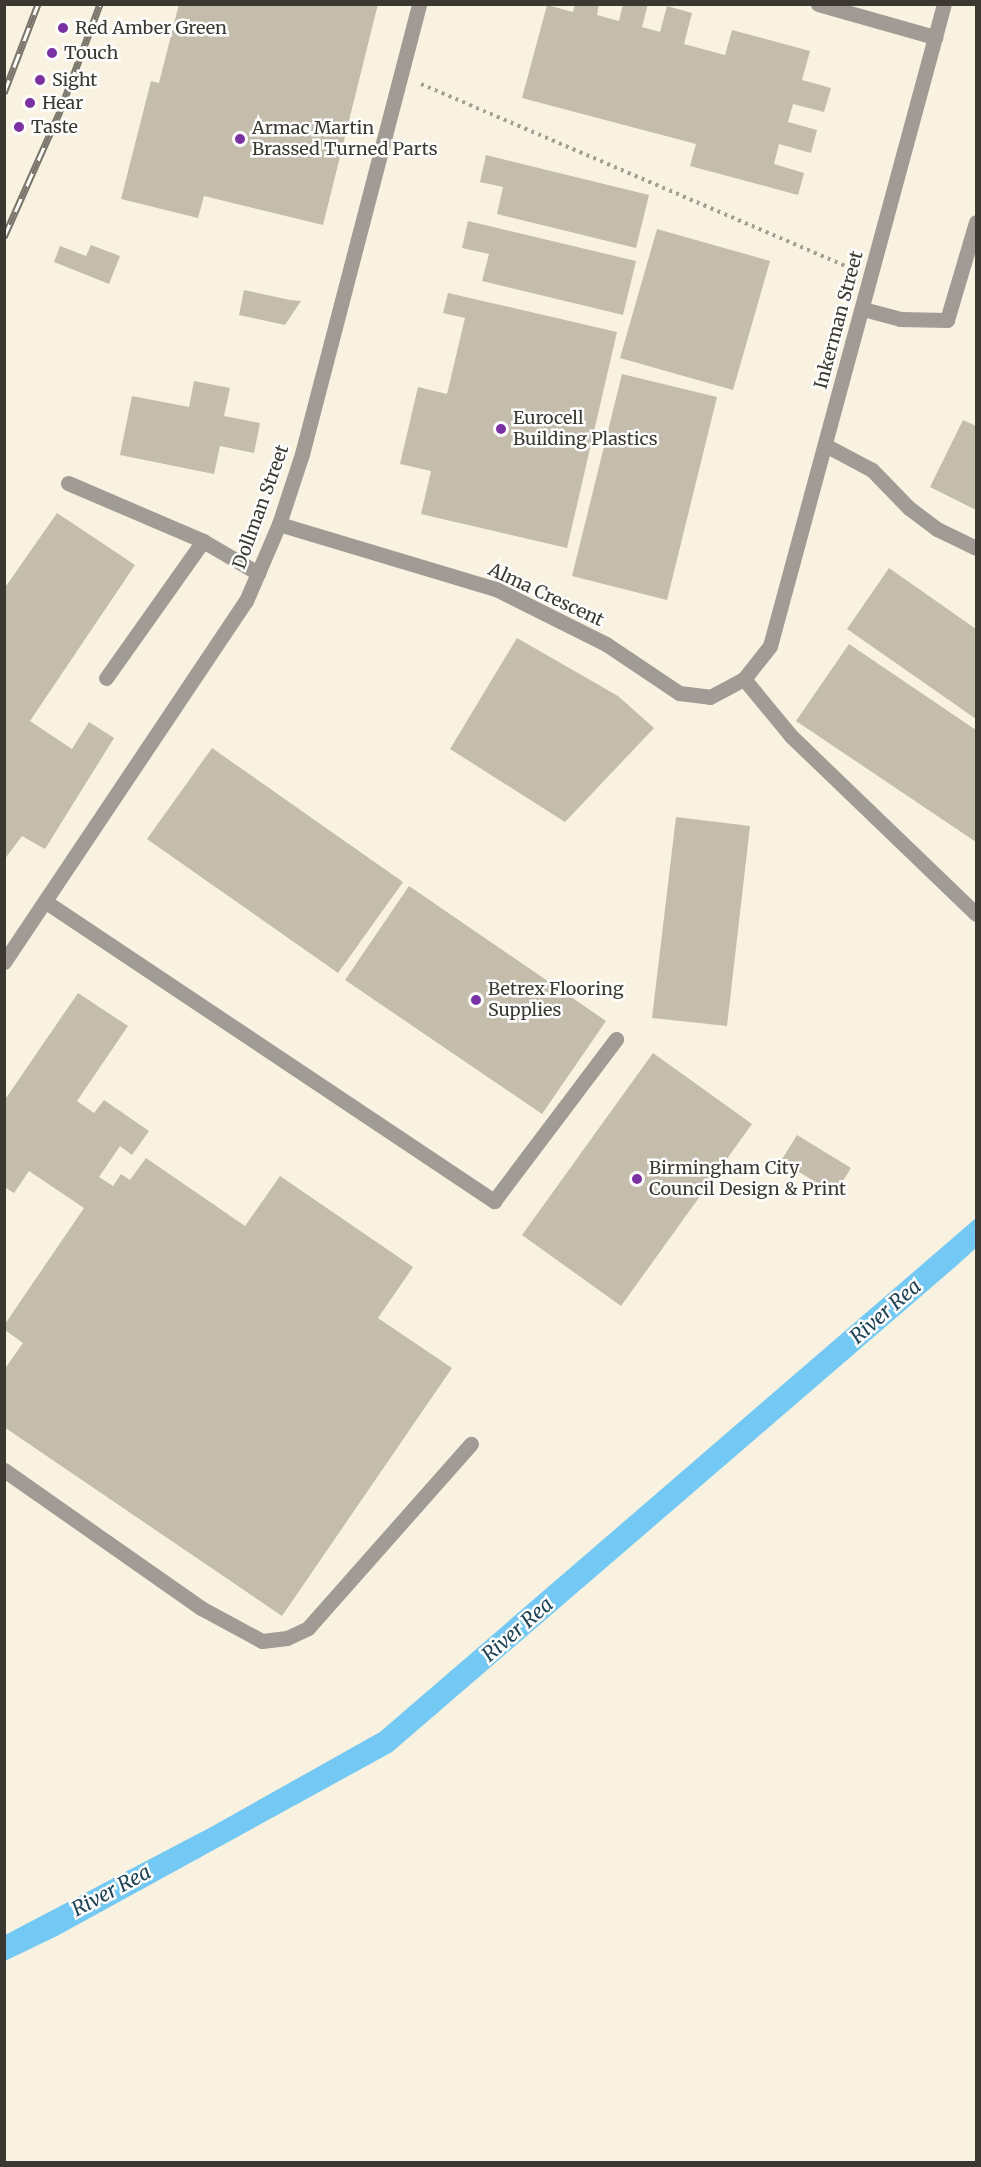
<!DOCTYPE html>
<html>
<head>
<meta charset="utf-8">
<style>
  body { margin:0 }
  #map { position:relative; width:981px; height:2167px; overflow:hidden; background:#f9f2e0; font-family:Merriweather,serif }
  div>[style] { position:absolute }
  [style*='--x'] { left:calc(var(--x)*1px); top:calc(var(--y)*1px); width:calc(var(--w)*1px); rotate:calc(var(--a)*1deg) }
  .water>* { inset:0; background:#73c9f3 }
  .building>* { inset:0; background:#c4bdac }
  .path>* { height:4px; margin-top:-2px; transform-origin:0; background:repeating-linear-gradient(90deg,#a49f92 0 3px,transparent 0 7.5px) }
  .minor>* { height:15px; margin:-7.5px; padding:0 7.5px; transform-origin:7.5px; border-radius:7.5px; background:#a19b95 }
  .rail>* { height:7px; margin-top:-3.5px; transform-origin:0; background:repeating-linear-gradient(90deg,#fff 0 14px,#79756a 0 28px); box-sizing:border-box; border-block:2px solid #79756a }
  .dots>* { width:16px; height:16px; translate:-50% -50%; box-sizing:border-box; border:3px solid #fff; border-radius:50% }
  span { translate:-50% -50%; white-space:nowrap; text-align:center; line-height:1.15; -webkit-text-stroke:5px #fff; paint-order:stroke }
  .poi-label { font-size:18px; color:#3b3831 }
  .left { translate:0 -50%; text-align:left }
  .street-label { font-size:18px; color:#3b3831 }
  .water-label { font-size:20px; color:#1c4254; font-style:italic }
  .frame { position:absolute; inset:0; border:6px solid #3b3831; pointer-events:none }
</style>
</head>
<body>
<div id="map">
  <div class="water">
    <div style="clip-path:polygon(976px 1218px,976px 1248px,955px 1267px,392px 1752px,57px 1936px,5px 1961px,5px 1935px,211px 1827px,380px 1732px)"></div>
  </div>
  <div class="building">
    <div style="clip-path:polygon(179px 4px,378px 4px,323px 225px,204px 196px,198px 218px,121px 199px,151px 81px,159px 83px)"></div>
    <div style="clip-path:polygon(575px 4px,599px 4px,597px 15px,619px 21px,623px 4px,648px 4px,642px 27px,660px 32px,667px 6px,692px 13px,684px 44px,725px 55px,732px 30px,810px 51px,802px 80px,831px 88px,824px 112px,793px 104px,788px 122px,817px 130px,811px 153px,779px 144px,774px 164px,804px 173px,798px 195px,690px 166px,696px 144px,522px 98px,547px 5px,573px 12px)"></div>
    <div style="clip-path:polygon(486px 155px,649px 195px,636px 248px,497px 214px,503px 187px,480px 182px)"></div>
    <div style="clip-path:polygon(468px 221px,636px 261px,623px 315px,482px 281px,489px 254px,462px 248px)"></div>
    <div style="clip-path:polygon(657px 229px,770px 261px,733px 390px,620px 358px)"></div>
    <div style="clip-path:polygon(91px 245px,120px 256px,109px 284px,54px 262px,60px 246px,86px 256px)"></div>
    <div style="clip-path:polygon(244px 290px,290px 300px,301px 301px,285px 325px,239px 315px)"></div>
    <div style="clip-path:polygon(448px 293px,617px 332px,567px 548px,421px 514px,431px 471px,400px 464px,418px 387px,447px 394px,465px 318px,443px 313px)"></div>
    <div style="clip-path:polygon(622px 374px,717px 397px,667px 600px,572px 576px)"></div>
    <div style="clip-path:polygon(194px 381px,230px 388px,224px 416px,260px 423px,254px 453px,220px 446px,214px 474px,120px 455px,132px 396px,189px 407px)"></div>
    <div style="clip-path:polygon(963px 420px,976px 426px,976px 510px,930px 487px)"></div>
    <div style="clip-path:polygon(57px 513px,135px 565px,30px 721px,72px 749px,89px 722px,114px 738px,45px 849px,22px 836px,4px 860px,4px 589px)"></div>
    <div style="clip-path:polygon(889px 568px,976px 629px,976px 719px,847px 629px)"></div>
    <div style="clip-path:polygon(517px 638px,618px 696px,654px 728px,565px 822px,450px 749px)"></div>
    <div style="clip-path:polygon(849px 644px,976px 730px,976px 842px,796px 721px)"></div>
    <div style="clip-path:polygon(212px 748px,403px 882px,338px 973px,147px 839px)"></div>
    <div style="clip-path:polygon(676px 817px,750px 826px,727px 1026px,652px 1018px)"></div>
    <div style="clip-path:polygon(409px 886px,606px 1021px,542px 1114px,345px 980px)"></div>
    <div style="clip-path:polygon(78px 993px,128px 1026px,77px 1101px,94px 1113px,104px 1100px,149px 1131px,132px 1155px,120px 1146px,99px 1177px,113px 1186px,121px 1174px,130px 1180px,146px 1158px,245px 1226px,280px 1176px,413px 1267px,378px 1318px,452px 1368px,282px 1616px,4px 1427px,4px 1370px,23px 1343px,5px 1330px,5px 1324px,84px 1208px,29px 1171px,14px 1193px,4px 1187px,4px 1101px)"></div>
    <div style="clip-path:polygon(653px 1053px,752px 1124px,621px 1306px,522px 1235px)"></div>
    <div style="clip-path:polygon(797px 1135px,851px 1168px,835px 1194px,781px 1161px)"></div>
  </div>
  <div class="path">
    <div style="--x:421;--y:84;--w:467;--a:23.2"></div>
  </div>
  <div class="minor">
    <div style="--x:818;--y:4;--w:122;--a:15.8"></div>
    <div style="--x:863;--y:309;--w:38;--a:15"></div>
    <div style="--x:900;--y:319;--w:47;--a:1.2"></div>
    <div style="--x:947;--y:320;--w:102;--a:-73.5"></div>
    <div style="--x:825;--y:445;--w:53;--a:28"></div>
    <div style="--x:872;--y:470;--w:53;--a:45.8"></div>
    <div style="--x:909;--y:508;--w:35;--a:37"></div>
    <div style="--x:937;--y:529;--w:43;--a:26"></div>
    <div style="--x:68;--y:483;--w:147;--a:23.2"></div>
    <div style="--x:279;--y:524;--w:227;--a:16.7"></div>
    <div style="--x:496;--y:589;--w:123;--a:26.6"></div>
    <div style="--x:606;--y:644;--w:88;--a:33.9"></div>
    <div style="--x:679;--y:693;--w:31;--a:7"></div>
    <div style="--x:710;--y:697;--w:38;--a:-28"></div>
    <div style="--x:744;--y:679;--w:42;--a:-51.8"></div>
    <div style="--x:770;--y:646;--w:665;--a:-74.84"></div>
    <div style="--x:106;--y:678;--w:168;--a:-54.7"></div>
    <div style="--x:203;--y:541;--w:64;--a:30.2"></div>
    <div style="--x:744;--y:679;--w:74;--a:50.5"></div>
    <div style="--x:791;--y:736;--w:257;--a:43.9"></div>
    <div style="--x:46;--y:902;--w:539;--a:33.72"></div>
    <div style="--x:494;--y:1201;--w:203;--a:-53"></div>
    <div style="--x:4;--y:962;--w:435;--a:-56.2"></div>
    <div style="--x:246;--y:601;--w:84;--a:-66.8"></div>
    <div style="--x:279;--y:524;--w:74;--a:-71.8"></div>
    <div style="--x:302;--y:454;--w:465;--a:-75.4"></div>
    <div style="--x:4;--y:1470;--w:241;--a:35"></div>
    <div style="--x:201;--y:1608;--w:69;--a:28.4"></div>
    <div style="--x:262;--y:1641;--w:25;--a:-7"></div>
    <div style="--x:287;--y:1638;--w:23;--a:-25"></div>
    <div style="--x:308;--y:1628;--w:246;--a:-48.5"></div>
  </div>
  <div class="rail">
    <div style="--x:4;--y:93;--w:95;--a:-69.1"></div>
    <div style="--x:4;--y:237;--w:138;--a:-66"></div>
    <div style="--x:60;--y:111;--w:114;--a:-69.5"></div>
  </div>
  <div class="dots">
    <div style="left:63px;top:28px;background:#7a31a3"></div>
    <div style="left:52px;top:53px;background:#7a31a3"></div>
    <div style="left:40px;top:80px;background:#7a31a3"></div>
    <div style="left:30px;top:103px;background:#7a31a3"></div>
    <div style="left:19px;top:127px;background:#7a31a3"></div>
    <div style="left:240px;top:139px;background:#7a31a3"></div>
    <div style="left:501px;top:429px;background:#7a31a3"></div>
    <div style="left:476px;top:1000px;background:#7a31a3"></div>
    <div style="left:637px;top:1179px;background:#7a31a3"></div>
  </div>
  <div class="poi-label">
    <span class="left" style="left:75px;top:28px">Red Amber Green</span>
    <span class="left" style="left:64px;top:53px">Touch</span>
    <span class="left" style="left:52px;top:80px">Sight</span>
    <span class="left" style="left:42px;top:103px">Hear</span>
    <span class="left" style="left:31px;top:127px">Taste</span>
    <span class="left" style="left:252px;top:139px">Armac Martin<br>Brassed Turned Parts</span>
    <span class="left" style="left:513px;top:429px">Eurocell<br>Building Plastics</span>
    <span class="left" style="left:488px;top:1000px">Betrex Flooring<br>Supplies</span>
    <span class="left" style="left:649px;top:1179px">Birmingham City<br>Council Design &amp; Print</span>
  </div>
  <div class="street-label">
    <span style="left:839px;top:320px;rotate:-75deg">Inkerman Street</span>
    <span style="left:261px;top:507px;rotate:-70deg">Dollman Street</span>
    <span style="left:546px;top:595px;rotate:25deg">Alma Crescent</span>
  </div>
  <div class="water-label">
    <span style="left:885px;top:1311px;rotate:-41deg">River Rea</span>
    <span style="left:517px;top:1629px;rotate:-41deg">River Rea</span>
    <span style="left:111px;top:1890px;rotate:-28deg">River Rea</span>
  </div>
  <div class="frame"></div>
</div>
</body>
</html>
